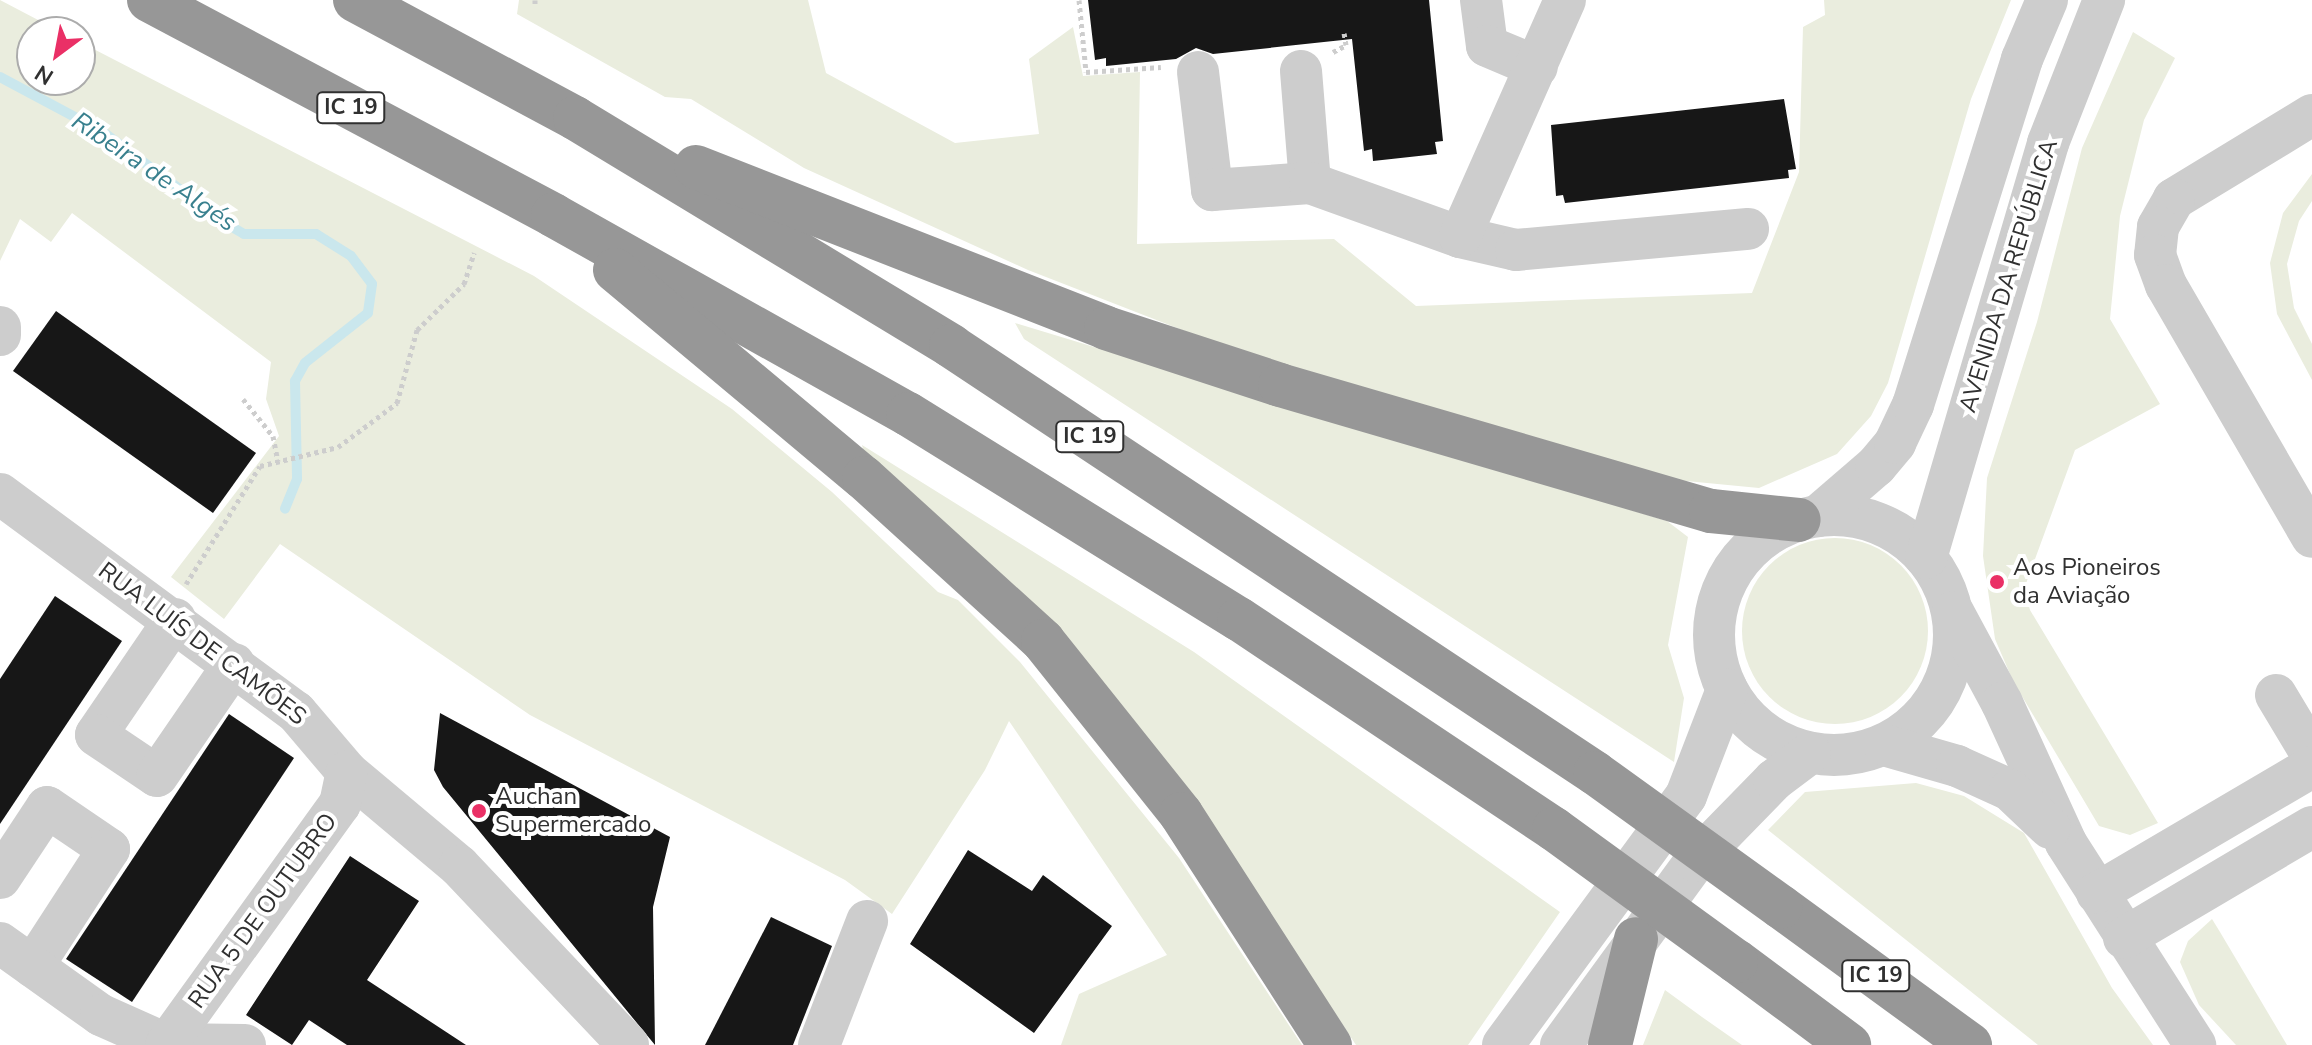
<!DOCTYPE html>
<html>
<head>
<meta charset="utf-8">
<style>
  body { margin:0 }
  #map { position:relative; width:2312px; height:1045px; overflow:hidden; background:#fff; font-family:"Nunito Sans",sans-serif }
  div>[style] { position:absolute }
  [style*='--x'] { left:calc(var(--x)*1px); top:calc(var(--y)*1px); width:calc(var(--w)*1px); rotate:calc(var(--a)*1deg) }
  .green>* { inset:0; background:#eaedde }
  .round { border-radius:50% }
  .stream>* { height:10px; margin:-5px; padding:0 5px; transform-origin:5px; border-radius:5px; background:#cae7ed }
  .building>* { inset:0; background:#171717 }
  .path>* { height:5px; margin-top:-2.5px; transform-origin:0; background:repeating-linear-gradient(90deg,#cdcdcd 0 4px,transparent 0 8px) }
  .minor>* { height:42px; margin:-21px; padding:0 21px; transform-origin:21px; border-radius:21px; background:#cdcdcd }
  .minor>.ring { margin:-21px; padding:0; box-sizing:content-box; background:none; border:42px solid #cdcdcd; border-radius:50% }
  .highway>* { height:44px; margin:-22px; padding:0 22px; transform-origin:22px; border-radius:22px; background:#979797 }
  .highway-bridge>* { height:44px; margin:-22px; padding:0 22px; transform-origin:22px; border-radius:22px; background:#979797 }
  .dots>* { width:22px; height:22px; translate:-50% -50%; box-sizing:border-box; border:4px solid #fff; border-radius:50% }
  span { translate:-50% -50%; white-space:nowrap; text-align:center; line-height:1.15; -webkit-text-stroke:8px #fff; paint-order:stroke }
  .shield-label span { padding:2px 6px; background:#fff; border:2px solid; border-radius:6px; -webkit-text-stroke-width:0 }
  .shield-label { font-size:22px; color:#303030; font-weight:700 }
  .street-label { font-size:24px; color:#303030 }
  .poi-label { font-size:24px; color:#303030 }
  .left { translate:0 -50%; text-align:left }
  .water-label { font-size:26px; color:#39808e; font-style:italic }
  .north { position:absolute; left:16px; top:16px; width:80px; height:80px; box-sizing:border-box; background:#fff; border:2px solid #acacac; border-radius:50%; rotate:212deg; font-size:22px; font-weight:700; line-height:32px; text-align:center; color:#303030 }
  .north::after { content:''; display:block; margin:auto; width:28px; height:36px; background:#ea3066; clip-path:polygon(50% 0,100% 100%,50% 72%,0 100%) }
</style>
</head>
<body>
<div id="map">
  <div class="green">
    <div style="clip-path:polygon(0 0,61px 32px,32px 32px,32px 80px,80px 80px,80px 42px,534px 276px,732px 409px,832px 492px,938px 592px,958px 600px,1020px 662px,1179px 858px,1302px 1045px,1061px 1045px,1079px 994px,1167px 955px,1009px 721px,985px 770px,892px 914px,845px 880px,530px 715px,280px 544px,224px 619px,171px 577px,279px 436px,266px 399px,271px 362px,72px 213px,51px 242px,20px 219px,0 261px)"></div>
    <div style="clip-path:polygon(519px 0,808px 0,826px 73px,955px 143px,1039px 134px,1029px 59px,1073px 27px,1083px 76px,1140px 72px,1137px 244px,1334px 239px,1416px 306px,1752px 293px,1799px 172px,1803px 27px,1825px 15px,1824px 0,2011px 0,1971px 99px,1888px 383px,1871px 416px,1837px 454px,1759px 488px,1655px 478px,1231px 349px,1028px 270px,804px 168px,691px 99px,665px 97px,517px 14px)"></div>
    <div style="clip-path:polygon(2133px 32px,2175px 58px,2144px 120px,2120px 216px,2110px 319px,2160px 404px,2075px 450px,2024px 589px,2030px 610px,2158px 823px,2130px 835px,2099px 826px,2013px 681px,1995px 639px,1983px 556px,1987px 478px,2037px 322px,2082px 148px)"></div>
    <div style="clip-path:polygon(2312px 174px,2312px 201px,2299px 221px,2287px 264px,2294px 308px,2312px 344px,2312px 380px,2277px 314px,2270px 263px,2283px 213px)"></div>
    <div style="clip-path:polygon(1015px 323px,1667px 521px,1688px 537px,1668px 645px,1684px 698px,1674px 762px,1024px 339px)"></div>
    <div style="clip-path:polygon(862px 445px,1194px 652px,1560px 912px,1468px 1045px,1356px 1045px,1268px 912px,865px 457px)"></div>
    <div class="round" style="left:1742px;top:538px;width:186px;height:186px"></div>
    <div style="clip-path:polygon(1916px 783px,1964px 796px,2024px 833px,2112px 988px,2153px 1045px,2038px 1045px,1768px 830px,1805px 792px)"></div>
    <div style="clip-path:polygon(2212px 919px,2220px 932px,2287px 1045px,2236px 1045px,2199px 1005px,2180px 962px,2188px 941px)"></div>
    <div style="clip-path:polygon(1665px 990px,1702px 1017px,1742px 1045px,1643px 1045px)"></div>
  </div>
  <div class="stream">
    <div style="--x:0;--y:77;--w:117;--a:28.1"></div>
    <div style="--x:103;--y:132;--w:152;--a:36.7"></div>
    <div style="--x:225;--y:223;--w:22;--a:30"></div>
    <div style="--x:244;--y:234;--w:72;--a:0"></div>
    <div style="--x:316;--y:234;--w:41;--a:32.2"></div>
    <div style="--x:351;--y:256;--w:35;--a:53"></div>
    <div style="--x:372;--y:284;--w:29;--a:98"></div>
    <div style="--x:368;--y:313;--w:80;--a:141.6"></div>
    <div style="--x:305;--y:363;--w:21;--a:119"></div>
    <div style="--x:295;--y:381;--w:98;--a:88.8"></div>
    <div style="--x:297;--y:479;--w:32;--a:112"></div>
  </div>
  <div class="building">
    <div style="clip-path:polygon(1088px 0,1429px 0,1443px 141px,1435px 142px,1437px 154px,1373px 161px,1372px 149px,1364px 151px,1352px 39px,1213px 54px,1196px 48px,1176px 59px,1106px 66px,1106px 58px,1095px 60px)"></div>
    <div style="clip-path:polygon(1784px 99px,1796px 169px,1788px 170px,1789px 178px,1565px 203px,1563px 195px,1556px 196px,1551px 125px)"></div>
    <div style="clip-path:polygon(56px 311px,256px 453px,213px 513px,13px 371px)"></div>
    <div style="clip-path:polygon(55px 596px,122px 641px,0 824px,0 679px)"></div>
    <div style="clip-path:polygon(440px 713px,670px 837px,653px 907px,655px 1045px,443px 787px,434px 770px)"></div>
    <div style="clip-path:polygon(229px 714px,294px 758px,132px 1002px,66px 959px)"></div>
    <div style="clip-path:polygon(968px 850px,1032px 891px,1043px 875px,1112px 926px,1034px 1033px,910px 944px)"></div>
    <div style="clip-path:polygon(350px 856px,419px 901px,367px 980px,466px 1045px,347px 1045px,309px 1020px,292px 1045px,246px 1015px)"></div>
    <div style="clip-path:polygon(771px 917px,832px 946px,793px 1045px,705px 1045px)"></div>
  </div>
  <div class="path">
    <div style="--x:535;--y:0;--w:5;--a:90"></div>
    <div style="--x:1079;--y:0;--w:72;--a:84.4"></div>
    <div style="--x:1086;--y:72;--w:75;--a:-3.8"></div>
    <div style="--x:1333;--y:52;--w:15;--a:-28"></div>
    <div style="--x:1346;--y:45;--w:12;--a:-99"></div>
    <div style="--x:243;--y:399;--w:48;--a:51"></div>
    <div style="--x:273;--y:436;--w:26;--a:79"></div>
    <div style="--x:186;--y:584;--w:139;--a:-57.9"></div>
    <div style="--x:260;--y:466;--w:80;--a:-13.7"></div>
    <div style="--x:338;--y:447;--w:74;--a:-36.7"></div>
    <div style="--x:397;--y:403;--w:76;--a:-74.7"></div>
    <div style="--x:417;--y:330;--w:66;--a:-44.4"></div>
    <div style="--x:464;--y:284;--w:33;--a:-72"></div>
  </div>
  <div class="minor">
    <div style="--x:1481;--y:0;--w:46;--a:82.6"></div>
    <div style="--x:1487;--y:46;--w:54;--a:22.8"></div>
    <div style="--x:1301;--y:71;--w:112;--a:85.4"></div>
    <div style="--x:1198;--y:72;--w:119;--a:83.2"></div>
    <div style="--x:1212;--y:190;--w:98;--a:-4.1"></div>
    <div style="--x:1310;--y:183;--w:159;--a:19.8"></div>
    <div style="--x:1460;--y:237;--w:57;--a:13.1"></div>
    <div style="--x:1516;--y:250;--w:233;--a:-5.2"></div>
    <div style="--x:2312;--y:115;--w:162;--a:148.7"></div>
    <div style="--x:2174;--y:199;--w:32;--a:120"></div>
    <div style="--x:2158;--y:227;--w:28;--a:96"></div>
    <div style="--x:2155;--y:255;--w:32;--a:70"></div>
    <div style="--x:2166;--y:285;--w:291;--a:59.9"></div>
    <div style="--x:1460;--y:237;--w:259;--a:-66.1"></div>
    <div style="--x:0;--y:327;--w:8;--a:90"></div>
    <div style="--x:0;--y:494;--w:368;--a:36.4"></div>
    <div style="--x:296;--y:712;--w:79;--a:49.6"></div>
    <div style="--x:347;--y:772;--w:146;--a:40"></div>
    <div style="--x:459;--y:866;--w:246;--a:46.6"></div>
    <div class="ring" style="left:1714px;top:515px;width:198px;height:198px"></div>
    <div style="--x:1818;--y:516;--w:77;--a:-40.8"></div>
    <div style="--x:1876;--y:466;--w:30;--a:-50"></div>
    <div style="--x:1895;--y:443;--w:42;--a:-64.7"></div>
    <div style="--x:1913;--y:405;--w:363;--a:-72.5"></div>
    <div style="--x:2022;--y:59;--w:64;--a:-67"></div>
    <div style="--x:1926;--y:558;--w:433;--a:-73.6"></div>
    <div style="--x:2048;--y:143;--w:154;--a:-68.6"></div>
    <div style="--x:1953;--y:612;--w:103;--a:61.7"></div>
    <div style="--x:2002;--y:703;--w:154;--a:65.4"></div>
    <div style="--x:2066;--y:843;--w:240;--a:57.4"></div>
    <div style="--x:175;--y:619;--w:140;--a:124.3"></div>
    <div style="--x:96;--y:735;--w:73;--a:33.9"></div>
    <div style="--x:157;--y:776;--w:136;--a:-55.5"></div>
    <div style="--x:2276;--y:695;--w:70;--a:59"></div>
    <div style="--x:1884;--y:745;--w:76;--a:16"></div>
    <div style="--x:1957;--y:766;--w:58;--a:24.4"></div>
    <div style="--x:2010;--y:790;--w:55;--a:43.5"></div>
    <div style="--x:0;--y:878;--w:85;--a:-56.5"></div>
    <div style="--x:47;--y:807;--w:75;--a:34.1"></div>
    <div style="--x:109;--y:849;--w:140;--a:123"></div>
    <div style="--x:2097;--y:893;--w:249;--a:-30.4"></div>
    <div style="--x:2124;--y:938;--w:218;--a:-30.6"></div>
    <div style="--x:0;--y:943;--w:124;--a:35.5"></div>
    <div style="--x:101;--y:1015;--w:71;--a:24"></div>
    <div style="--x:166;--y:1044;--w:79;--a:0.7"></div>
    <div style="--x:166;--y:1045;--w:297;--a:-54.2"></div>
    <div style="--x:340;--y:804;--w:33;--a:-78"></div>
    <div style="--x:819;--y:1045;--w:133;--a:-68.8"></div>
    <div style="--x:1503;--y:1045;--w:309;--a:-53.7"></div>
    <div style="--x:1686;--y:796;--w:114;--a:-68.9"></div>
    <div style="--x:1561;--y:1045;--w:228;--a:-53.9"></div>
    <div style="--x:1695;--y:861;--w:113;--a:-45.7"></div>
    <div style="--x:1774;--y:780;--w:45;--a:-36.9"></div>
  </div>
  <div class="highway">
    <div style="--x:149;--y:0;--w:458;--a:28"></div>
    <div style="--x:553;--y:215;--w:407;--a:29.3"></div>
    <div style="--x:908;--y:414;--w:389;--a:31.8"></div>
    <div style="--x:1239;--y:619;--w:379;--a:33.7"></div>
    <div style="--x:355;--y:0;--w:250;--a:28.2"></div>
    <div style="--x:575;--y:118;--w:440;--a:31.2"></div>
    <div style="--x:951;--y:346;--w:773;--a:33.55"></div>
    <div style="--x:696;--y:167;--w:440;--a:21.4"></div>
    <div style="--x:1106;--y:328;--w:183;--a:18.1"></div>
    <div style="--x:1280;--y:385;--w:449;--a:16.3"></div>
    <div style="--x:1711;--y:511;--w:88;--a:5.8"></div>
    <div style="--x:615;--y:270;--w:324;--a:39.9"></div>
    <div style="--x:864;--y:478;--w:242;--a:42.3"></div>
    <div style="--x:1043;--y:641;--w:221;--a:51.4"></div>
    <div style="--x:1181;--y:814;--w:275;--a:57.2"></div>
    <div style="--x:1781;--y:907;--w:234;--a:36.1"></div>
    <div style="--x:1736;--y:961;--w:141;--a:36.6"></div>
    <div style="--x:1610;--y:1045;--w:109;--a:-76.2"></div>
  </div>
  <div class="highway-bridge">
    <div style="--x:1595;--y:773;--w:229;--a:35.8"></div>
    <div style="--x:1554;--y:829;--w:225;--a:36"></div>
  </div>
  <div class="dots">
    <div style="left:1997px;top:582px;background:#ea3066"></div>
    <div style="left:479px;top:811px;background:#ea3066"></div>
  </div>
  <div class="shield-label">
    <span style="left:351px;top:108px">IC 19</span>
    <span style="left:1090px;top:437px">IC 19</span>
    <span style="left:1876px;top:976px">IC 19</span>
  </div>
  <div class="street-label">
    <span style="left:2009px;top:276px;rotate:-73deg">AVENIDA DA REPÚBLICA</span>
    <span style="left:202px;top:644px;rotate:37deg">RUA LUÍS DE CAMÕES</span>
    <span style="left:263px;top:911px;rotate:-54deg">RUA 5 DE OUTUBRO</span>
  </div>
  <div class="poi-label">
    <span class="left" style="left:2013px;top:582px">Aos Pioneiros<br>da Aviação</span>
    <span class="left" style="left:495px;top:811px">Auchan<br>Supermercado</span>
  </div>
  <div class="water-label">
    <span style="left:154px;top:172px;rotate:34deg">Ribeira de Algés</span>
  </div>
  <div class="north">N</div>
</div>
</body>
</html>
